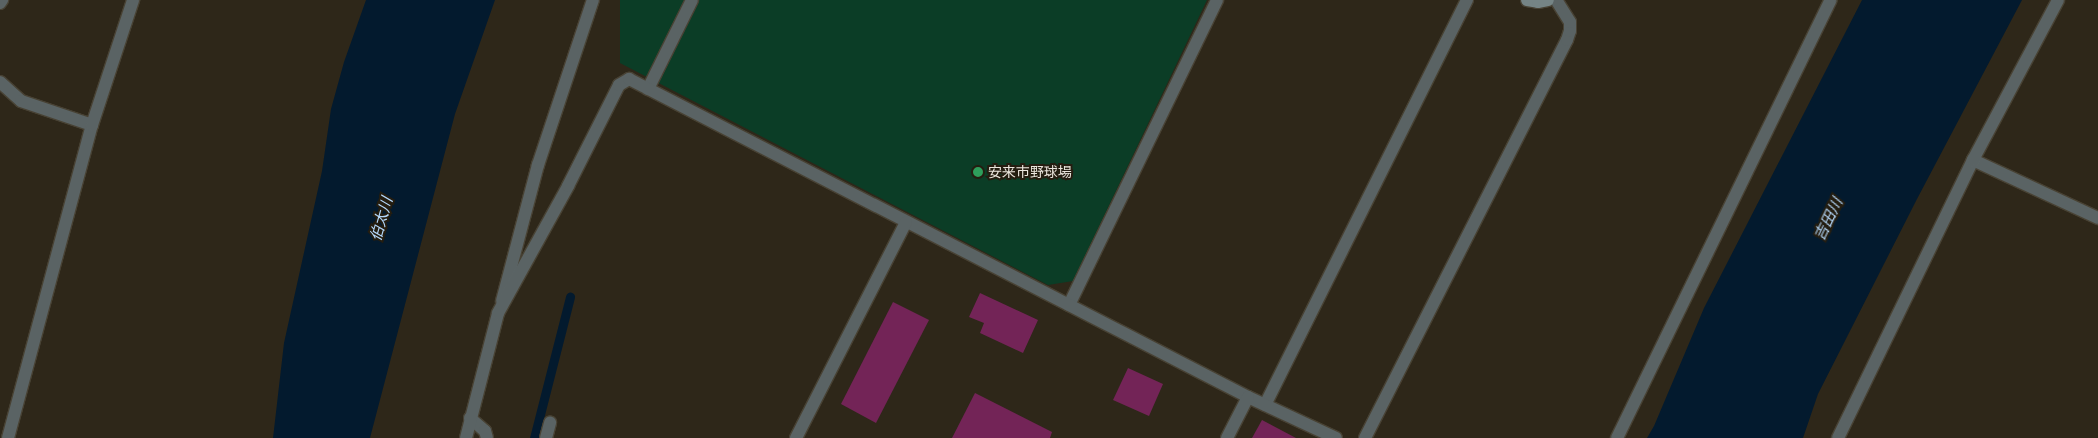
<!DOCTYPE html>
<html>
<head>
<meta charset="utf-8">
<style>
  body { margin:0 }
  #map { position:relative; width:2098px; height:438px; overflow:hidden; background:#2e2719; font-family:"Libre Baskerville","Noto Sans JP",serif }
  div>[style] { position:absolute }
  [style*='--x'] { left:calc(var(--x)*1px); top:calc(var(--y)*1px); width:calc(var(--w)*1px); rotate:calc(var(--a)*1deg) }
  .green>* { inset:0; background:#0b3d26 }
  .water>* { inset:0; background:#031a2e }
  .stream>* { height:9px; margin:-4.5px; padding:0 4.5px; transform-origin:4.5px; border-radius:4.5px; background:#031a2e }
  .building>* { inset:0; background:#732457 }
  .roads { filter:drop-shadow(1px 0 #484234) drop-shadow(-1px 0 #484234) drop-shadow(0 1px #484234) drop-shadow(0 -1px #484234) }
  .lane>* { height:12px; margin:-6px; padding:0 6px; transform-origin:6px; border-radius:6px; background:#5a6364 }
  .street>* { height:12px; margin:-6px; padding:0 6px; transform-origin:6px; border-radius:6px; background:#5a6364 }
  .secondary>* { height:12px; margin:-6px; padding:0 6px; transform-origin:6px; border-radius:6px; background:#758485 }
  .dots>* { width:14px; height:14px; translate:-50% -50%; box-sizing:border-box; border:2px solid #241d10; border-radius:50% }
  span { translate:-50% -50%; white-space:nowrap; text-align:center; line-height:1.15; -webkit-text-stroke:4px #241d10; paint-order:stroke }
  .poi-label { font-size:14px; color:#ebe6dd }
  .left { translate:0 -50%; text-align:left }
  .water-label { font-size:15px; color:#b4d8fb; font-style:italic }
</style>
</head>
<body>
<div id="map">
  <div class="green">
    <div style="clip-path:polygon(620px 0,1207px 0,1073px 281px,1048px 285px,620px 63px)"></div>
  </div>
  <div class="water">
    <div style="clip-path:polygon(366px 0,495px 0,455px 114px,370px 438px,273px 438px,284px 343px,322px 171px,331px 109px,344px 62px)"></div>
    <div style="clip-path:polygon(1862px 0,2022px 0,1917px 199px,1818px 394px,1803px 438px,1647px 438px,1654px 426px,1704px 308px)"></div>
  </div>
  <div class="stream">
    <div style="--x:534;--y:438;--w:146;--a:-75.7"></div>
  </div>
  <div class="building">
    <div style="clip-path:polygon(980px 293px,1038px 320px,1023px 353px,980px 333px,984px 323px,969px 317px)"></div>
    <div style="clip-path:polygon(893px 302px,929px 320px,876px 423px,841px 404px)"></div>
    <div style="clip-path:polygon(1128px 368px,1163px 384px,1149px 416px,1113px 400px)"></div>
    <div style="clip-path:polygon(975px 393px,1052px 432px,1050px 438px,952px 438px)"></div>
    <div style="clip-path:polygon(1262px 420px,1296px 438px,1252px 438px)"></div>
  </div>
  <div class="roads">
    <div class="lane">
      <div style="--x:648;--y:89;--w:99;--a:-63.7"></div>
      <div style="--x:502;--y:301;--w:141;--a:-75.2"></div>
      <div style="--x:538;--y:165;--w:174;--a:-71.6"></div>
    </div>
    <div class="street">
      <div style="--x:0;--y:3;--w:4;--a:-56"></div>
      <div style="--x:0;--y:82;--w:28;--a:42"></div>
      <div style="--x:21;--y:101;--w:75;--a:18.7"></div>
      <div style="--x:1973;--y:160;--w:138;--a:24.9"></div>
      <div style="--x:1069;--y:305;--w:339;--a:-64.1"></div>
      <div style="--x:1265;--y:405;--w:453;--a:-63.5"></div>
      <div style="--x:470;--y:418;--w:20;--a:41"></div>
      <div style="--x:485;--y:431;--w:7;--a:74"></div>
      <div style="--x:8;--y:438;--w:324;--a:-75"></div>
      <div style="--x:92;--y:125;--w:132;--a:-71.8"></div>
      <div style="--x:466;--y:438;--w:129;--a:-75.6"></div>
      <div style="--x:498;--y:313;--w:145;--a:-61.1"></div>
      <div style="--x:568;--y:186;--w:113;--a:-63.2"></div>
      <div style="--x:619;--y:85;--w:12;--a:-31"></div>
      <div style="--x:629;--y:79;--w:696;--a:27.19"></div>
      <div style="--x:1248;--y:397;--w:97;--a:25"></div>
      <div style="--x:546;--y:438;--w:16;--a:-75"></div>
      <div style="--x:796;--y:438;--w:242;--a:-63"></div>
      <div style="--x:1227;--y:438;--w:46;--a:-62.9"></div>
      <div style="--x:1365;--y:438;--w:446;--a:-63.1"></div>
      <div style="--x:1567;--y:40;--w:9;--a:-72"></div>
      <div style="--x:1570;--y:31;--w:9;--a:-90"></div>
      <div style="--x:1570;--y:22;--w:26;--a:-122"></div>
      <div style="--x:1617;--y:438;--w:487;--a:-64"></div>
      <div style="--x:1838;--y:438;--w:309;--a:-64.1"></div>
      <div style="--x:1973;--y:160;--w:181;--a:-62"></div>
    </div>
    <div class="secondary">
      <div style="--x:1527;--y:0;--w:11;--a:10"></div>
      <div style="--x:1538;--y:2;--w:10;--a:-11"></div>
    </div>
  </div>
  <div class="dots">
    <div style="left:978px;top:172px;background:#2e9e5b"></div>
  </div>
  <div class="poi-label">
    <span class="left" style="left:988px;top:172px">安来市野球場</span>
  </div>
  <div class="water-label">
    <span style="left:381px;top:219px;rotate:-74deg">伯太川</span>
    <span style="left:1828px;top:219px;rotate:-64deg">吉田川</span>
  </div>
</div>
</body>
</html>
